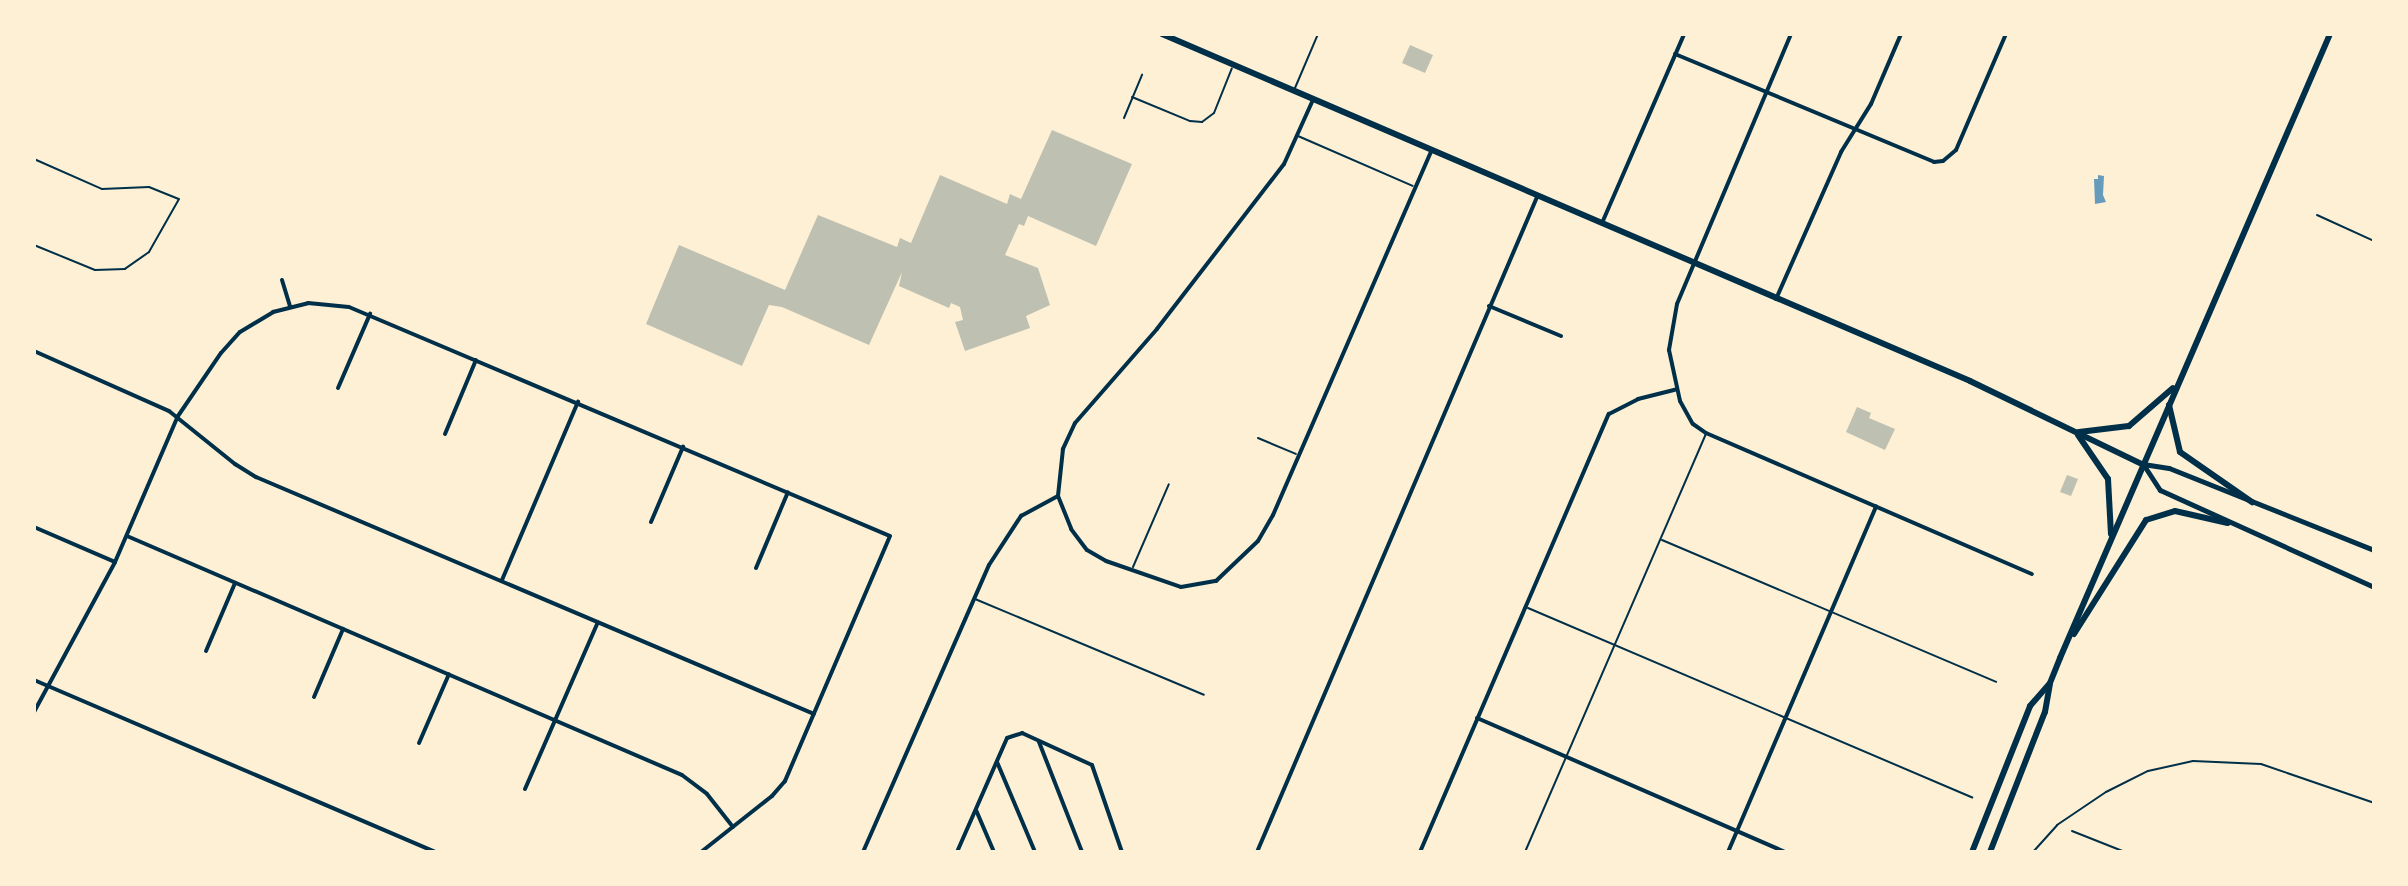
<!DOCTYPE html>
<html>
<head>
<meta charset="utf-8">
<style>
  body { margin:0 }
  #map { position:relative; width:2408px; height:886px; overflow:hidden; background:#fdf0d5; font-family:"Open Sans",sans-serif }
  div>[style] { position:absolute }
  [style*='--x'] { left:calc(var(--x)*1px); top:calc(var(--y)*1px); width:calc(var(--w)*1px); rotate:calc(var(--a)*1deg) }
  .water>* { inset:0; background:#669bbc }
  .building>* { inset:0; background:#bec0b2 }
  .service>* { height:2px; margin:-1px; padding:0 1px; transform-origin:1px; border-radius:1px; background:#003049 }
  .minor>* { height:4px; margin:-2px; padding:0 2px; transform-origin:2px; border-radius:2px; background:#003049 }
  .secondary>* { height:5px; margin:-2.5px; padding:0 2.5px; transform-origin:2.5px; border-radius:2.5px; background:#003049 }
  .primary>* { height:6px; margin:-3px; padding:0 3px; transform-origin:3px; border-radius:3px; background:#003049 }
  span { translate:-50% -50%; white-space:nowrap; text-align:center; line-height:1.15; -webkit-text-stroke:6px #fdf0d5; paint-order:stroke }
  .frame { position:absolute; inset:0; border:36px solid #fdf0d5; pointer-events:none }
</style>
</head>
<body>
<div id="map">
  <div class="water">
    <div style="clip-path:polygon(2098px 175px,2104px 176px,2103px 195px,2106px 202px,2095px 204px,2094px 179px,2098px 179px)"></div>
  </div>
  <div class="building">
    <div style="clip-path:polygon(1410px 45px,1433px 55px,1425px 73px,1402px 63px)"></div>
    <div style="clip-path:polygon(1052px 130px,1132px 164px,1096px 246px,1028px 216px,1024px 226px,1019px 224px,1005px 255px,1038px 268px,1050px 305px,1026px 316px,1030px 328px,965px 351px,955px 322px,963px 320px,960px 307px,951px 303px,949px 308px,899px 286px,902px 272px,869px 345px,782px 307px,769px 305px,742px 366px,646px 324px,679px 245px,785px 290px,818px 215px,897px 247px,900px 238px,911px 243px,940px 175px,1007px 204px,1010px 194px,1021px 199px)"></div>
    <div style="clip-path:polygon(1857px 407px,1871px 413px,1869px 418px,1895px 429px,1885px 450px,1846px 432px)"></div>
    <div style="clip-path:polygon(2067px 475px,2078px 479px,2071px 496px,2060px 492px)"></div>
  </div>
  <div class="service">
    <div style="--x:1295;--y:88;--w:59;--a:-66.9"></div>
    <div style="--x:1132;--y:97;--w:63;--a:22.5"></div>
    <div style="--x:1190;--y:121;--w:12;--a:5"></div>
    <div style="--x:1202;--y:122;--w:15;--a:-37"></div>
    <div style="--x:1214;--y:113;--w:48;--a:-68.2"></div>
    <div style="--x:1124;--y:118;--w:47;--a:-67.3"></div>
    <div style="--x:1298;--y:136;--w:125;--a:23.5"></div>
    <div style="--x:34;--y:159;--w:74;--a:23.8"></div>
    <div style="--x:102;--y:189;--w:47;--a:-2.4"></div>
    <div style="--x:149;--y:187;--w:32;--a:22"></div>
    <div style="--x:179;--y:199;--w:61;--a:119.5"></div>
    <div style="--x:149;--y:252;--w:29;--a:145"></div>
    <div style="--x:125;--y:269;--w:30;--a:178"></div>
    <div style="--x:95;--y:270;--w:66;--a:-157.7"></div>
    <div style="--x:2317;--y:215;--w:63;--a:24.5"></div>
    <div style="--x:1258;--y:438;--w:41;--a:22.8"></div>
    <div style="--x:1662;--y:540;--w:363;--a:23"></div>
    <div style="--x:1133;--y:567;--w:90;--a:-66.6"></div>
    <div style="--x:975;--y:599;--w:248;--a:22.7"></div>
    <div style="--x:1528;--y:608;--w:483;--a:23.1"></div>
    <div style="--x:2072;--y:831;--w:57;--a:21.6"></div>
    <div style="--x:1525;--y:852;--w:456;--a:-66.6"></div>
    <div style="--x:2033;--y:852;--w:36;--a:-48"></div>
    <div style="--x:2057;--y:825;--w:59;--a:-34"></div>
    <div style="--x:2106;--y:792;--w:47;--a:-26.6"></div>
    <div style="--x:2148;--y:771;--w:46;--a:-12.5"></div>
    <div style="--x:2193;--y:761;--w:68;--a:2.5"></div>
    <div style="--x:2261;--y:764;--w:120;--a:19"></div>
  </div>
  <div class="minor">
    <div style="--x:1791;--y:34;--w:293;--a:112.9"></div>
    <div style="--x:1677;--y:304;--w:47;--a:99.9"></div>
    <div style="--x:1669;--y:350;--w:52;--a:77.8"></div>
    <div style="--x:1680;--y:401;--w:26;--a:61"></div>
    <div style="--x:1693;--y:424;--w:16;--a:35"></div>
    <div style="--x:1706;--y:433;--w:355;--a:23.4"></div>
    <div style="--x:1675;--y:54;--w:281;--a:22.6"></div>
    <div style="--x:1934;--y:162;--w:9;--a:-6"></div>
    <div style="--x:1943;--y:161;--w:17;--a:-40"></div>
    <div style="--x:1956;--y:150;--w:126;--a:-66.7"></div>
    <div style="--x:1312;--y:102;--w:68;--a:114.3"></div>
    <div style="--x:1284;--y:164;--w:208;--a:127.6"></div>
    <div style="--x:1157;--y:329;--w:125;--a:131.1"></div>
    <div style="--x:1075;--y:423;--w:29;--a:115"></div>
    <div style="--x:1063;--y:449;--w:47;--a:96.1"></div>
    <div style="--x:1058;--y:496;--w:35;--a:68"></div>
    <div style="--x:1071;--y:529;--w:26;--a:53"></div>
    <div style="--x:1087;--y:550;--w:22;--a:30"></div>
    <div style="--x:1106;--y:561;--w:79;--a:19.1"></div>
    <div style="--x:1181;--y:587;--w:36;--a:-10"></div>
    <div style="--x:1216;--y:581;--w:58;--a:-43.6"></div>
    <div style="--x:1258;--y:541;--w:30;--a:-60"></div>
    <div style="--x:1273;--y:515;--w:397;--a:-66.5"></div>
    <div style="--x:1602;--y:223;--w:206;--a:-66.5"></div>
    <div style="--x:282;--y:280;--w:27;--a:73"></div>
    <div style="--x:1776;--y:299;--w:161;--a:-66.1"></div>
    <div style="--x:1841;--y:152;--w:57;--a:-58"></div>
    <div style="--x:1871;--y:104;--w:76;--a:-66.8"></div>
    <div style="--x:1489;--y:306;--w:78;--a:22.6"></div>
    <div style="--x:34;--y:351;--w:148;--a:24"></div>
    <div style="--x:169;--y:411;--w:85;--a:38.8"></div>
    <div style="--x:235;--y:464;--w:25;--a:32"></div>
    <div style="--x:256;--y:477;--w:606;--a:23.01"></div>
    <div style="--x:338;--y:388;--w:81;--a:-66.6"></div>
    <div style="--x:445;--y:434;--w:80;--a:-67.3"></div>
    <div style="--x:651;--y:522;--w:82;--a:-66.9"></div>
    <div style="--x:34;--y:527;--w:88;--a:23.4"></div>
    <div style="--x:127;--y:536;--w:604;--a:23.3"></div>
    <div style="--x:682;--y:775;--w:31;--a:37"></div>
    <div style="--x:707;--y:794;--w:42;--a:51.8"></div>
    <div style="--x:756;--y:568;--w:82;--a:-67.2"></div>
    <div style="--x:502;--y:580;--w:194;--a:-66.9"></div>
    <div style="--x:206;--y:651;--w:74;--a:-66.9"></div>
    <div style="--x:34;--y:680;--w:437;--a:23.2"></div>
    <div style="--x:314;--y:697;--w:74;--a:-66.9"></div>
    <div style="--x:34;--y:712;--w:170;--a:-61.6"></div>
    <div style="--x:115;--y:562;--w:159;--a:-66.7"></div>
    <div style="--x:178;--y:416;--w:76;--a:-55.7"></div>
    <div style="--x:221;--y:353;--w:28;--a:-48"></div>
    <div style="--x:240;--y:332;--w:39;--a:-31"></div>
    <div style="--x:273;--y:312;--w:36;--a:-14"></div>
    <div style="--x:308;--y:303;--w:41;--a:5.6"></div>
    <div style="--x:349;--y:307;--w:587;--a:22.94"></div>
    <div style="--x:890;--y:536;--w:267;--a:113.2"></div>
    <div style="--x:785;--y:781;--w:20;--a:131"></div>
    <div style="--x:772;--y:796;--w:90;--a:141.7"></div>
    <div style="--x:1477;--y:718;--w:336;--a:23.5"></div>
    <div style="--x:1039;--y:742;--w:118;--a:68.6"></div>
    <div style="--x:419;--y:743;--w:75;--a:-66.5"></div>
    <div style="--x:997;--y:762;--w:98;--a:67.1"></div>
    <div style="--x:525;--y:789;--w:182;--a:-66.4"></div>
    <div style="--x:976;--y:810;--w:46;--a:66.8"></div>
    <div style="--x:863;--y:852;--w:313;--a:-66.3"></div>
    <div style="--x:989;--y:565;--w:59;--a:-56.9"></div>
    <div style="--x:1021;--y:516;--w:42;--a:-28.4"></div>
    <div style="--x:957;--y:852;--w:124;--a:-66.3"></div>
    <div style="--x:1007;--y:738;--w:16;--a:-18"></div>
    <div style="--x:1022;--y:733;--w:77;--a:24.6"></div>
    <div style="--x:1092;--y:765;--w:92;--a:71"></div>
    <div style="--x:1257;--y:852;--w:712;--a:-66.85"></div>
    <div style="--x:1420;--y:852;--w:477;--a:-66.7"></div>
    <div style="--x:1609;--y:414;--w:33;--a:-27"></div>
    <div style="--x:1638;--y:399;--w:38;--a:-14"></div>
    <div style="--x:1728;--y:852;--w:376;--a:-66.8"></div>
  </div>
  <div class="secondary">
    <div style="--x:2143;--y:464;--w:31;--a:57"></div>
    <div style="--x:2160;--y:490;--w:235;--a:24.4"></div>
    <div style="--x:2143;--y:464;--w:26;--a:9"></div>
    <div style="--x:2169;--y:468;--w:221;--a:21.8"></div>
  </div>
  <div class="primary">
    <div style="--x:1162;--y:34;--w:879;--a:23.24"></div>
    <div style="--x:1970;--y:381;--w:191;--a:25.8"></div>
    <div style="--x:2169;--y:405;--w:48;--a:76.8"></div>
    <div style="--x:2180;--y:452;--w:88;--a:34.8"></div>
    <div style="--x:2079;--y:432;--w:50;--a:-6.8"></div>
    <div style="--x:2129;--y:426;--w:58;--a:-40.8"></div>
    <div style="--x:2078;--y:435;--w:53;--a:55.7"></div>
    <div style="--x:2108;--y:479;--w:55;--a:86.9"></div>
    <div style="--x:2074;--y:634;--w:135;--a:-57.7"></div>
    <div style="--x:2146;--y:520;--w:30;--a:-17"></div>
    <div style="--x:2175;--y:511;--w:54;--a:12.8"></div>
    <div style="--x:1972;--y:852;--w:157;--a:-68.3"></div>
    <div style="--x:2030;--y:706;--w:30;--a:-49"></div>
    <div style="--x:1990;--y:852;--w:150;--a:-68.6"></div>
    <div style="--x:2045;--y:712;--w:29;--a:-80"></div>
    <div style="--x:2050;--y:683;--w:27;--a:-68"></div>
    <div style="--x:2060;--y:658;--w:680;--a:-66.6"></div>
  </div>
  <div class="frame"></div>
</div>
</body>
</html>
